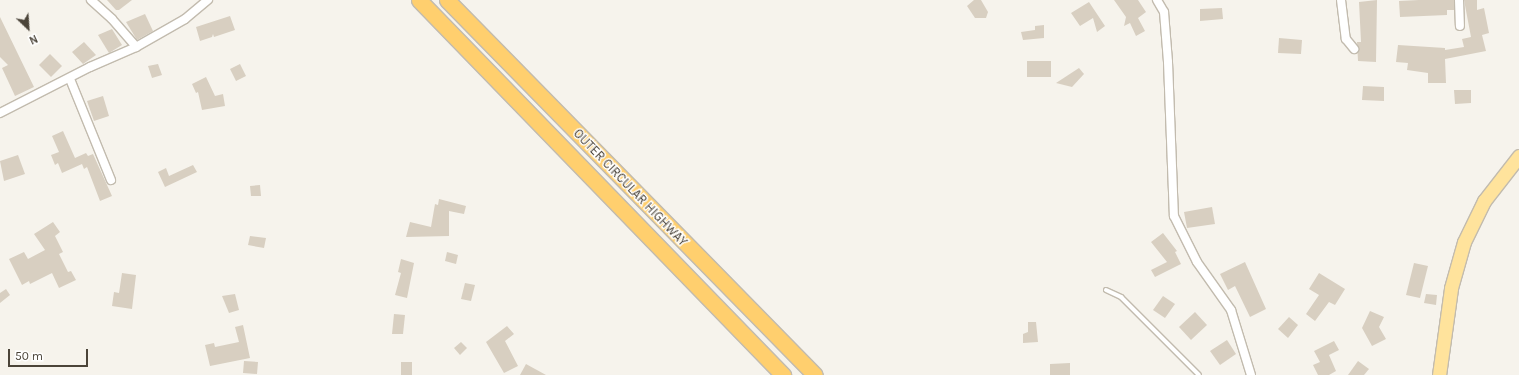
<!DOCTYPE html>
<html>
<head>
<meta charset="utf-8">
<style>
  body { margin:0 }
  #map { position:relative; width:1519px; height:375px; overflow:hidden; background:#f6f3ec; font-family:Karla,sans-serif }
  div>[style] { position:absolute }
  [style*='--x'] { left:calc(var(--x)*1px); top:calc(var(--y)*1px); width:calc(var(--w)*1px); rotate:calc(var(--a)*1deg) }
  .building>* { inset:0; background:#d8cfc1 }
  .roads { filter:drop-shadow(1px 0 #c2bbae) drop-shadow(-1px 0 #c2bbae) drop-shadow(0 1px #c2bbae) drop-shadow(0 -1px #c2bbae) }
  .service>* { height:4px; margin:-2px; padding:0 2px; transform-origin:2px; border-radius:2px; background:#fff }
  .minor>* { height:8px; margin:-4px; padding:0 4px; transform-origin:4px; border-radius:4px; background:#fff }
  .primary>* { height:13px; margin:-6.5px; padding:0 6.5px; transform-origin:6.5px; border-radius:6.5px; background:#ffe39c }
  .motorway>* { height:15px; margin:-7.5px; padding:0 7.5px; transform-origin:7.5px; border-radius:7.5px; background:#ffcf6e }
  span { translate:-50% -50%; white-space:nowrap; text-align:center; line-height:1.15; -webkit-text-stroke:3px #fff; paint-order:stroke }
  .street-label { font-size:13px; color:#4b4439 }
  .north { position:absolute; left:8px; top:8px; width:40px; height:40px; -webkit-text-stroke:3px #fff; paint-order:stroke; rotate:155deg; font-size:11px; font-weight:700; line-height:16px; text-align:center; color:#4b4439 }
  .north::after { content:''; display:block; margin:auto; width:14px; height:18px; background:#4b4439; clip-path:polygon(50% 0,100% 100%,50% 72%,0 100%) }
  .scale { position:absolute; left:8px; top:349px; width:80px; height:18px; box-sizing:border-box; border:2px solid #4b4439; border-top:0; padding-left:5px; font-size:12px; line-height:14px; white-space:nowrap; color:#4b4439; -webkit-text-stroke:3px #fff; paint-order:stroke }
</style>
</head>
<body>
<div id="map">
  <div class="building">
    <div style="clip-path:polygon(107px 0,132px 0,119px 10px,116px 10px)"></div>
    <div style="clip-path:polygon(974px 0,981px 0,988px 12px,986px 18px,975px 18px,967px 6px)"></div>
    <div style="clip-path:polygon(1114px 0,1138px 0,1146px 12px,1138px 18px,1145px 31px,1136px 36px,1130px 23px,1124px 26px,1126px 17px)"></div>
    <div style="clip-path:polygon(1377px 0,1376px 62px,1358px 61px,1357px 42px,1361px 42px,1359px 2px)"></div>
    <div style="clip-path:polygon(1419px 0,1454px 0,1454px 10px,1447px 10px,1447px 15px,1400px 17px,1399px 1px)"></div>
    <div style="clip-path:polygon(1464px 0,1477px 0,1477px 10px,1484px 8px,1489px 33px,1482px 35px,1486px 51px,1445px 59px,1446px 83px,1428px 83px,1428px 73px,1407px 70px,1408px 63px,1396px 62px,1398px 45px,1445px 48px,1445px 50px,1464px 47px,1462px 39px,1471px 37px)"></div>
    <div style="clip-path:polygon(1089px 2px,1105px 26px,1097px 32px,1093px 18px,1080px 26px,1071px 13px)"></div>
    <div style="clip-path:polygon(1222px 8px,1223px 19px,1200px 21px,1200px 9px)"></div>
    <div style="clip-path:polygon(145px 14px,153px 31px,137px 40px,126px 22px)"></div>
    <div style="clip-path:polygon(230px 16px,235px 30px,214px 37px,213px 34px,212px 37px,200px 41px,196px 27px)"></div>
    <div style="clip-path:polygon(0 17px,34px 87px,15px 96px,2px 68px,8px 65px,0 57px)"></div>
    <div style="clip-path:polygon(1044px 25px,1044px 38px,1023px 40px,1021px 32px,1035px 30px,1035px 26px)"></div>
    <div style="clip-path:polygon(112px 29px,122px 45px,109px 53px,98px 35px)"></div>
    <div style="clip-path:polygon(1279px 38px,1302px 40px,1301px 54px,1278px 53px)"></div>
    <div style="clip-path:polygon(84px 42px,96px 55px,83px 64px,72px 52px)"></div>
    <div style="clip-path:polygon(50px 54px,62px 66px,51px 77px,39px 65px)"></div>
    <div style="clip-path:polygon(1027px 61px,1051px 61px,1051px 77px,1027px 77px)"></div>
    <div style="clip-path:polygon(158px 64px,162px 75px,152px 78px,148px 66px)"></div>
    <div style="clip-path:polygon(240px 64px,246px 76px,236px 81px,230px 69px)"></div>
    <div style="clip-path:polygon(1079px 68px,1084px 74px,1072px 87px,1056px 83px)"></div>
    <div style="clip-path:polygon(206px 77px,215px 96px,223px 94px,225px 106px,202px 110px,198px 92px,196px 93px,192px 84px)"></div>
    <div style="clip-path:polygon(1363px 86px,1384px 87px,1384px 101px,1362px 100px)"></div>
    <div style="clip-path:polygon(1454px 90px,1471px 90px,1471px 103px,1455px 104px)"></div>
    <div style="clip-path:polygon(103px 96px,109px 116px,94px 121px,87px 101px)"></div>
    <div style="clip-path:polygon(63px 131px,75px 158px,86px 153px,88px 156px,93px 154px,112px 196px,100px 201px,87px 167px,84px 169px,82px 164px,62px 173px,58px 163px,55px 165px,51px 155px,59px 152px,52px 136px)"></div>
    <div style="clip-path:polygon(18px 155px,25px 174px,4px 181px,0 161px)"></div>
    <div style="clip-path:polygon(193px 165px,197px 172px,165px 187px,158px 172px,166px 168px,169px 176px)"></div>
    <div style="clip-path:polygon(260px 185px,261px 196px,251px 196px,250px 186px)"></div>
    <div style="clip-path:polygon(439px 199px,466px 206px,464px 214px,449px 211px,449px 236px,406px 237px,410px 222px,431px 227px,435px 204px,438px 205px)"></div>
    <div style="clip-path:polygon(1212px 207px,1215px 224px,1187px 228px,1184px 212px)"></div>
    <div style="clip-path:polygon(53px 222px,60px 232px,55px 236px,63px 252px,59px 254px,68px 272px,71px 271px,76px 280px,59px 288px,52px 273px,30px 284px,29px 281px,22px 285px,9px 259px,24px 252px,28px 259px,45px 250px,34px 234px)"></div>
    <div style="clip-path:polygon(1163px 233px,1177px 251px,1175px 252px,1181px 264px,1155px 277px,1151px 270px,1167px 262px,1151px 242px)"></div>
    <div style="clip-path:polygon(250px 236px,266px 238px,264px 248px,248px 245px)"></div>
    <div style="clip-path:polygon(447px 252px,458px 255px,456px 264px,445px 261px)"></div>
    <div style="clip-path:polygon(401px 259px,414px 263px,407px 298px,395px 295px,401px 273px,398px 272px)"></div>
    <div style="clip-path:polygon(1245px 262px,1266px 309px,1250px 317px,1235px 286px,1228px 290px,1220px 274px)"></div>
    <div style="clip-path:polygon(1414px 263px,1428px 266px,1420px 298px,1406px 295px)"></div>
    <div style="clip-path:polygon(122px 273px,136px 275px,132px 309px,112px 306px,114px 292px,119px 293px)"></div>
    <div style="clip-path:polygon(1319px 273px,1345px 289px,1335px 305px,1329px 302px,1315px 321px,1306px 314px,1319px 295px,1309px 289px)"></div>
    <div style="clip-path:polygon(465px 283px,475px 285px,471px 301px,461px 299px)"></div>
    <div style="clip-path:polygon(6px 289px,10px 295px,0 303px,0 293px)"></div>
    <div style="clip-path:polygon(235px 294px,239px 310px,229px 313px,222px 296px)"></div>
    <div style="clip-path:polygon(1426px 294px,1437px 295px,1436px 305px,1424px 303px)"></div>
    <div style="clip-path:polygon(1163px 296px,1175px 304px,1165px 318px,1153px 310px)"></div>
    <div style="clip-path:polygon(1370px 311px,1384px 317px,1379px 327px,1386px 339px,1372px 346px,1362px 328px)"></div>
    <div style="clip-path:polygon(1195px 312px,1207px 325px,1191px 340px,1179px 327px)"></div>
    <div style="clip-path:polygon(394px 314px,405px 315px,403px 334px,392px 334px)"></div>
    <div style="clip-path:polygon(1289px 317px,1298px 325px,1288px 338px,1278px 329px)"></div>
    <div style="clip-path:polygon(1028px 322px,1036px 322px,1038px 342px,1023px 343px,1023px 334px,1028px 332px)"></div>
    <div style="clip-path:polygon(243px 325px,250px 358px,210px 366px,205px 345px,214px 343px,215px 347px,239px 342px,235px 327px)"></div>
    <div style="clip-path:polygon(507px 326px,514px 334px,505px 341px,518px 366px,504px 373px,486px 342px)"></div>
    <div style="clip-path:polygon(1227px 340px,1236px 354px,1220px 365px,1210px 351px)"></div>
    <div style="clip-path:polygon(1334px 341px,1339px 350px,1329px 355px,1336px 371px,1329px 375px,1318px 375px,1313px 365px,1320px 362px,1314px 351px)"></div>
    <div style="clip-path:polygon(461px 342px,467px 348px,460px 355px,454px 348px)"></div>
    <div style="clip-path:polygon(244px 361px,258px 362px,257px 374px,243px 373px)"></div>
    <div style="clip-path:polygon(1358px 361px,1369px 369px,1364px 375px,1348px 375px)"></div>
    <div style="clip-path:polygon(401px 362px,412px 362px,412px 375px,401px 375px)"></div>
    <div style="clip-path:polygon(1070px 363px,1070px 375px,1050px 375px,1050px 364px)"></div>
    <div style="clip-path:polygon(526px 364px,546px 375px,520px 375px)"></div>
  </div>
  <div class="roads">
    <div class="service">
      <div style="--x:1106;--y:290;--w:17;--a:25"></div>
      <div style="--x:1121;--y:297;--w:110;--a:45"></div>
    </div>
    <div class="minor">
      <div style="--x:91;--y:0;--w:28;--a:42"></div>
      <div style="--x:112;--y:19;--w:37;--a:49"></div>
      <div style="--x:1157;--y:0;--w:14;--a:60"></div>
      <div style="--x:1164;--y:12;--w:50;--a:85.4"></div>
      <div style="--x:1168;--y:62;--w:154;--a:87.8"></div>
      <div style="--x:1174;--y:216;--w:51;--a:63.4"></div>
      <div style="--x:1197;--y:262;--w:59;--a:54.7"></div>
      <div style="--x:1231;--y:310;--w:68;--a:72.9"></div>
      <div style="--x:1341;--y:0;--w:39;--a:83"></div>
      <div style="--x:1346;--y:39;--w:13;--a:51"></div>
      <div style="--x:1459;--y:0;--w:26;--a:88"></div>
      <div style="--x:70;--y:79;--w:109;--a:67.9"></div>
      <div style="--x:0;--y:113;--w:101;--a:-27.1"></div>
      <div style="--x:90;--y:67;--w:50;--a:-23.5"></div>
      <div style="--x:136;--y:47;--w:56;--a:-29.7"></div>
      <div style="--x:185;--y:19;--w:30;--a:-40"></div>
    </div>
    <div class="primary">
      <div style="--x:1439;--y:375;--w:88;--a:-82.1"></div>
      <div style="--x:1451;--y:288;--w:48;--a:-74.2"></div>
      <div style="--x:1464;--y:242;--w:46;--a:-64"></div>
      <div style="--x:1484;--y:201;--w:57;--a:-52.1"></div>
    </div>
    <div class="motorway">
      <div style="--x:419;--y:0;--w:523;--a:45.85"></div>
      <div style="--x:447;--y:0;--w:525;--a:45.54"></div>
    </div>
  </div>
  <div class="street-label">
    <span style="left:630px;top:188px;rotate:46deg">OUTER CIRCULAR HIGHWAY</span>
  </div>
  <div class="north">N</div>
  <div class="scale">50 m</div>
</div>
</body>
</html>
